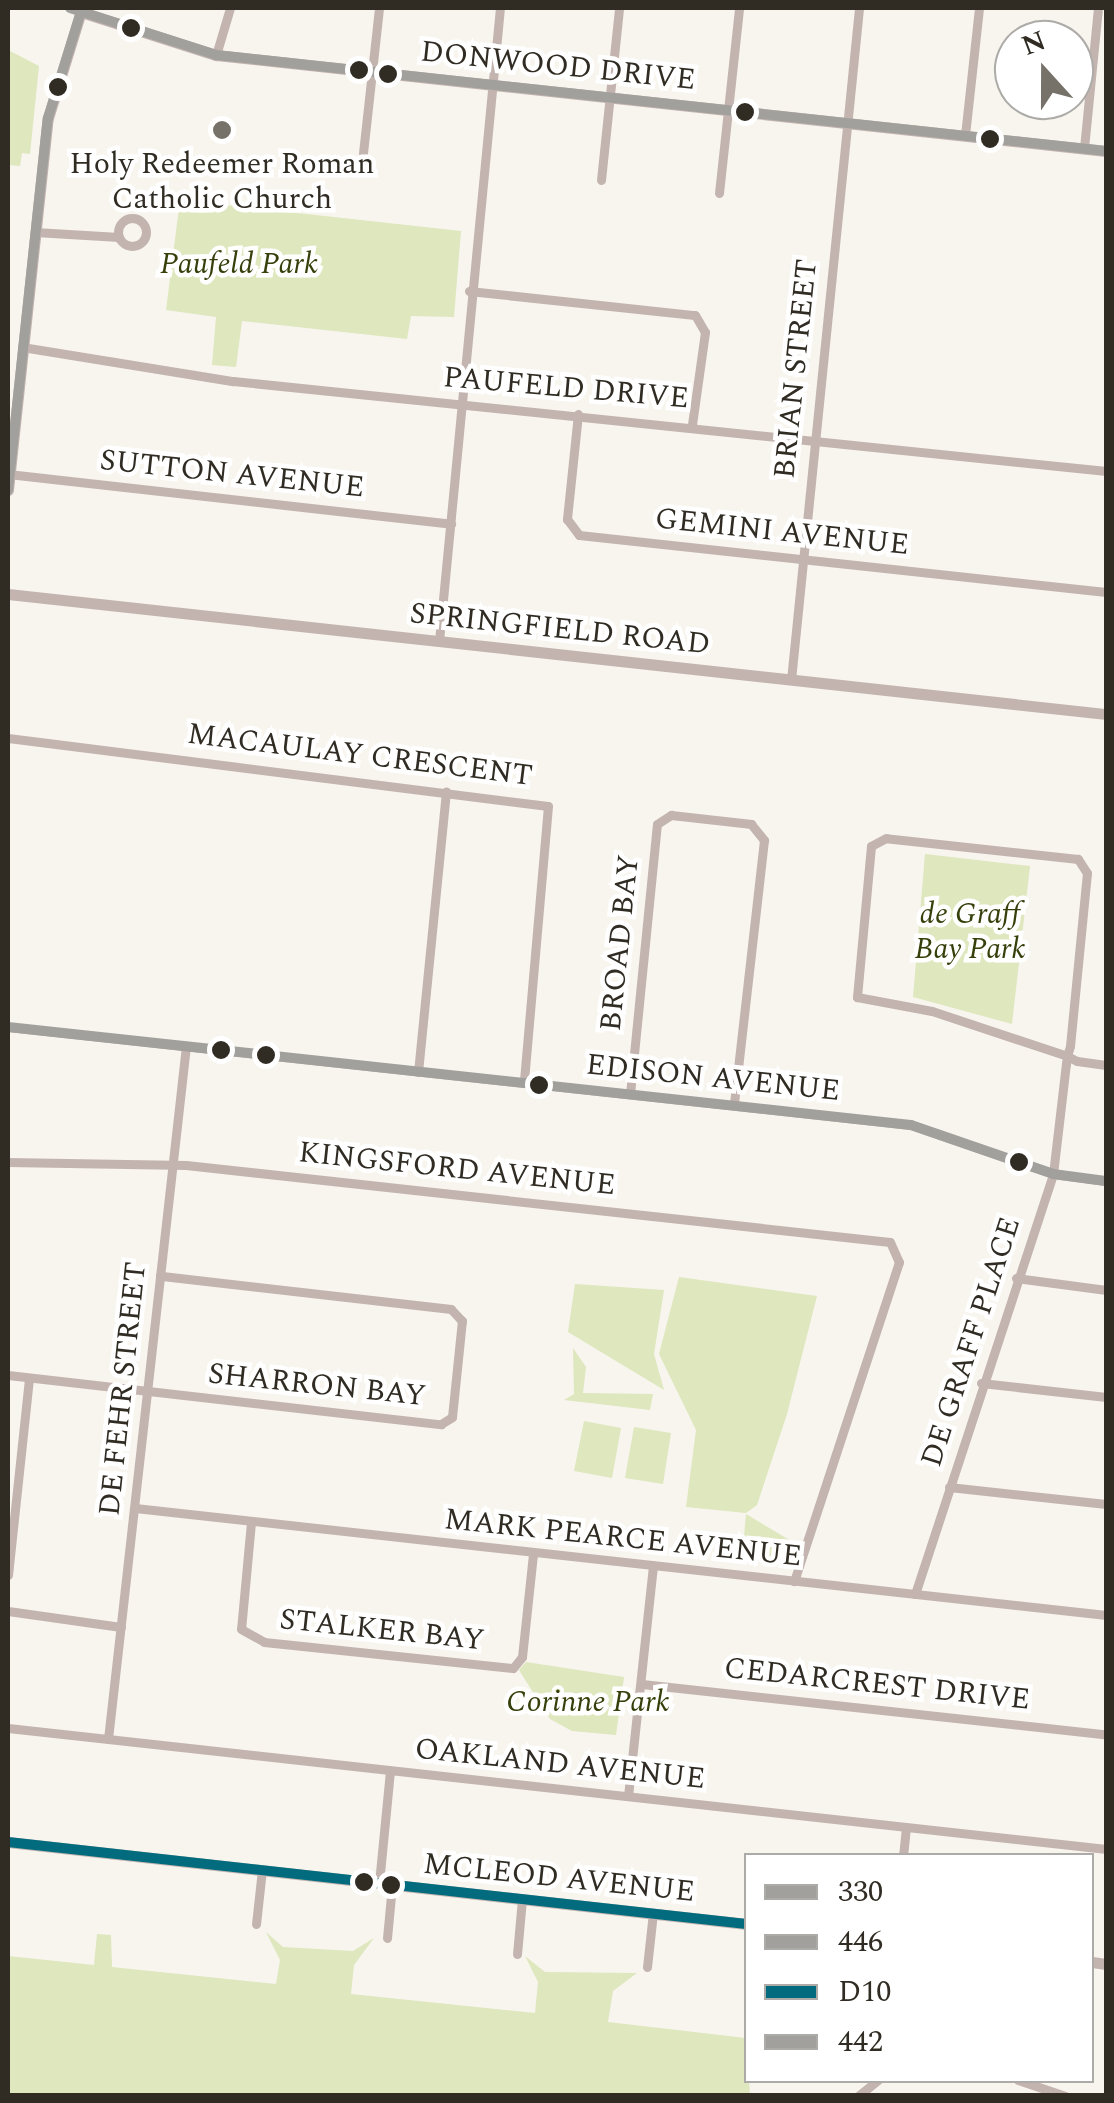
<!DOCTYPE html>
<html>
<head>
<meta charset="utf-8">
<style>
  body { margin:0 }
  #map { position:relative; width:1114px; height:2103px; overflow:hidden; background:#f8f5ee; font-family:Spectral,serif }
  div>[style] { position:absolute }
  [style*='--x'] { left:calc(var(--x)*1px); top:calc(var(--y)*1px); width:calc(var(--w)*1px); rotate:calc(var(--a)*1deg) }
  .green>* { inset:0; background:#dee7bd }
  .minor>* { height:9px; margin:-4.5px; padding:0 4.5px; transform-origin:4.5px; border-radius:4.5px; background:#c3b4b0 }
  .minor>.ring { margin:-4.5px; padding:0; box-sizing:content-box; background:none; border:9px solid #c3b4b0; border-radius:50% }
  .tertiary>* { height:11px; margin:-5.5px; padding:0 5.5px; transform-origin:5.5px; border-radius:5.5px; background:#c3b4b0 }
  .bus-1>* { height:10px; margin:-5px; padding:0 5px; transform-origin:5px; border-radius:5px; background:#a2a09c }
  .bus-2>* { height:10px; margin:-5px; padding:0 5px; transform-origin:5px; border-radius:5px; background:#a2a09c }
  .bus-3>* { height:10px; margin:-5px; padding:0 5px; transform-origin:5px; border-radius:5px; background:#026c7e }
  .bus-4>* { height:10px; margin:-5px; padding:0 5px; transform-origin:5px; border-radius:5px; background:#a2a09c }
  .dots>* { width:28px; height:28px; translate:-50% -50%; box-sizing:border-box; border:5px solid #fff; border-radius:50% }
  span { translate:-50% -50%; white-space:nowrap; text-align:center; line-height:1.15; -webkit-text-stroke:9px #fff; paint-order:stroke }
  .street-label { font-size:30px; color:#302c23 }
  .poi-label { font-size:30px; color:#302c23 }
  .park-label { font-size:30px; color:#36400b; font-style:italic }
  .frame { position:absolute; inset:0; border:10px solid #302c23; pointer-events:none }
  .legend { position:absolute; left:744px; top:1853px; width:350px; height:230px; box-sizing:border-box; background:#fff; border:2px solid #acaba7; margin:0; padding:12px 18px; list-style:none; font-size:30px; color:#302c23 }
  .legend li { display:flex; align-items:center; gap:20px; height:50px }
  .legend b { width:50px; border:2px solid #acaba7 }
  .north { position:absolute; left:994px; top:20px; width:100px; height:100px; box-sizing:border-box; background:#fff; border:2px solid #acaba7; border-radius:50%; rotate:339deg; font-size:28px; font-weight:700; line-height:40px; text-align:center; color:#302c23 }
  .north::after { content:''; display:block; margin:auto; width:35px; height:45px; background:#76726a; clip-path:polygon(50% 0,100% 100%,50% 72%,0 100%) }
</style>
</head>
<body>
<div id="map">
  <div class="green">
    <div style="clip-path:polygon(8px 50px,39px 66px,30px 154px,22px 153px,20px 166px,8px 165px)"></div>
    <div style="clip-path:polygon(180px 200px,461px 231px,454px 317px,411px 316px,407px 339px,242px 321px,236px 367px,212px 365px,216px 317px,166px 310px)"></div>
    <div style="clip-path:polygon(925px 854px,1030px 866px,1012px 1024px,913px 997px)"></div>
    <div style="clip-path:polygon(679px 1277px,817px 1296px,787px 1414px,757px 1505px,746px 1513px,686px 1507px,696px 1430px,659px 1354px)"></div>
    <div style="clip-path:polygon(575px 1284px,664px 1290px,654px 1354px,664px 1390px,568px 1332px)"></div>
    <div style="clip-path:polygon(573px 1348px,586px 1367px,583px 1393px,653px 1394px,650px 1410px,564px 1400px,574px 1394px)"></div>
    <div style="clip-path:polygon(584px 1421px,621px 1428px,612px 1478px,574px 1471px)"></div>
    <div style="clip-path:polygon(634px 1427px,671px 1433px,663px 1484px,625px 1478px)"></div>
    <div style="clip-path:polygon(746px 1514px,791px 1541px,784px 1557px,742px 1559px)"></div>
    <div style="clip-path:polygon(526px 1662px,624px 1677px,616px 1735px,572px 1731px,550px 1719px,519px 1670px)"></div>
    <div style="clip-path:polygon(266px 1932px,283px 1947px,353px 1951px,374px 1938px,354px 1965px,351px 1994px,535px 2013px,538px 1982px,525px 1956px,545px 1972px,637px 1973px,613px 1991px,608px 2022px,746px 2038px,750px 2095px,8px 2095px,8px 1956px,94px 1965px,97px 1934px,111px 1935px,112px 1967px,276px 1984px,280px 1960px)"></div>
  </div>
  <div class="minor">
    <div style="--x:216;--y:55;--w:49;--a:-73.4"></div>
    <div style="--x:965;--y:135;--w:128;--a:-83.7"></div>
    <div style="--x:1084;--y:148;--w:141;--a:-84.3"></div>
    <div style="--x:363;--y:153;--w:146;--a:-83.7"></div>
    <div style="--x:601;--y:180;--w:173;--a:-84"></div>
    <div style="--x:719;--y:193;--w:186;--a:-83.8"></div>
    <div class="ring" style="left:118px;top:218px;width:19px;height:19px"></div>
    <div style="--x:35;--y:232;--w:84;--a:3.4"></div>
    <div style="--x:469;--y:291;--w:227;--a:6.1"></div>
    <div style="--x:695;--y:315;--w:20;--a:60"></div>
    <div style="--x:705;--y:332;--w:94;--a:98"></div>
    <div style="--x:22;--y:347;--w:214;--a:9.2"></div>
    <div style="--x:233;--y:381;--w:878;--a:5.89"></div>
    <div style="--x:578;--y:414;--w:106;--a:96"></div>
    <div style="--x:567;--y:519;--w:20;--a:53"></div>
    <div style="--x:579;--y:535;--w:530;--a:6.17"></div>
    <div style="--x:8;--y:474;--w:446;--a:6.4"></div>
    <div style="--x:439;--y:641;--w:636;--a:-84.5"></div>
    <div style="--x:791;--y:680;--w:675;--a:-84.22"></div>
    <div style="--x:8;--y:738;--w:544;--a:7.18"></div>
    <div style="--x:548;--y:806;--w:278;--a:95"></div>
    <div style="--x:8;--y:1027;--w:908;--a:6.19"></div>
    <div style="--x:911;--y:1125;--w:150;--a:19"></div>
    <div style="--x:1053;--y:1174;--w:53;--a:7.5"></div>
    <div style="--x:418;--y:1072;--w:282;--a:-84.3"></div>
    <div style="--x:630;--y:1094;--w:271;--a:-84.3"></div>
    <div style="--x:657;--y:824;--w:17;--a:-33"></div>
    <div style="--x:671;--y:815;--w:81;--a:6.4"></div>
    <div style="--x:751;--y:824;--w:21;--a:51"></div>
    <div style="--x:764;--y:840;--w:267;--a:96.5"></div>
    <div style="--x:8;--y:1162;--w:178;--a:1"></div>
    <div style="--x:186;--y:1165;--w:708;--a:6.24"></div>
    <div style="--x:890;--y:1242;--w:22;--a:66"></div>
    <div style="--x:899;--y:1262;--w:336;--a:108.2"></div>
    <div style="--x:1016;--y:1278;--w:91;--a:7.6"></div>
    <div style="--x:8;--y:1375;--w:436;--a:6.5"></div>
    <div style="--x:441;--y:1424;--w:13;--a:-32"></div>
    <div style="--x:452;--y:1417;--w:97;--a:-84.1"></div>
    <div style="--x:462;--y:1321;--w:16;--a:-133"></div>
    <div style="--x:451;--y:1309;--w:293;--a:-173.5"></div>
    <div style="--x:981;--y:1383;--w:126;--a:6.4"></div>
    <div style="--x:949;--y:1487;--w:158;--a:6.2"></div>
    <div style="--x:135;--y:1508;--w:977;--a:6.29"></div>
    <div style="--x:251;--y:1522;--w:107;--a:95.3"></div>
    <div style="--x:241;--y:1629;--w:26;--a:29"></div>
    <div style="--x:264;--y:1642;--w:250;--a:6"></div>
    <div style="--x:513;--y:1668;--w:14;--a:-51"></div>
    <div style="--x:522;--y:1657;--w:104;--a:-83.9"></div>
    <div style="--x:8;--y:1575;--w:198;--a:-83.9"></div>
    <div style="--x:915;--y:1594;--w:442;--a:-71.8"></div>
    <div style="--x:1053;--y:1174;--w:111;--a:-83.3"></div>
    <div style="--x:1066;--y:1064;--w:8;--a:-83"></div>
    <div style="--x:1067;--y:1056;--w:10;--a:-73"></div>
    <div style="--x:1070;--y:1046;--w:174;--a:-84.4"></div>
    <div style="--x:1087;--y:873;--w:17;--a:-123"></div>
    <div style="--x:1078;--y:859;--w:193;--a:-173.8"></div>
    <div style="--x:886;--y:838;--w:17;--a:152"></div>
    <div style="--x:871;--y:846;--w:152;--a:95.3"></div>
    <div style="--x:857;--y:997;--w:76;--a:10.6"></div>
    <div style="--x:932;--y:1011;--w:142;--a:18.4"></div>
    <div style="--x:1067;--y:1056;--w:11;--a:27"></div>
    <div style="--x:1077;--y:1061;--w:29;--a:8"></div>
    <div style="--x:8;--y:1611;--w:114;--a:8.1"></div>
    <div style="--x:642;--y:1684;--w:467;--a:6.2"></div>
    <div style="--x:8;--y:1728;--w:1105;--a:6.29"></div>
    <div style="--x:108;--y:1739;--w:697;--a:-83.58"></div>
    <div style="--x:628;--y:1796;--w:232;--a:-83.8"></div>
    <div style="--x:903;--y:1856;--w:29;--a:-84"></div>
    <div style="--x:379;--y:1883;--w:113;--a:-84.4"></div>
    <div style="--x:256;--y:1924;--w:54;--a:-83.7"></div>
    <div style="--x:387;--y:1938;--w:53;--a:-84.6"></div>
    <div style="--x:517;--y:1954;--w:55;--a:-84.8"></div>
    <div style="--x:647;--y:1967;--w:54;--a:-83.7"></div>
    <div style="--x:1018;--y:2080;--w:50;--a:18.8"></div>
    <div style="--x:858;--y:2096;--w:26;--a:-39"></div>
  </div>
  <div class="tertiary">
    <div style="--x:81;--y:12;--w:142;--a:17.7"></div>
    <div style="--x:216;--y:55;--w:895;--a:6.16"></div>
    <div style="--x:8;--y:490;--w:374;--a:-83.9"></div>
    <div style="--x:48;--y:118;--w:115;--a:-72.8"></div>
    <div style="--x:8;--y:594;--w:1105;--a:6.24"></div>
    <div style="--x:8;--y:1842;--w:743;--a:6.34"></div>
    <div style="--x:1092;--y:1962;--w:14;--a:8"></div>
  </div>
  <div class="bus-1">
    <div style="--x:8;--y:1027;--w:908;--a:6.19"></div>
    <div style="--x:911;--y:1125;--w:150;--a:19"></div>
    <div style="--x:1053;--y:1174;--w:53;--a:7.5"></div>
  </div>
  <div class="bus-2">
    <div style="--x:70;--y:8;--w:153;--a:17.8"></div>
    <div style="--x:216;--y:55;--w:895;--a:6.16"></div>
  </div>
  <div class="bus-3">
    <div style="--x:8;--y:1842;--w:743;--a:6.34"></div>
  </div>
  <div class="bus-4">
    <div style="--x:8;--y:490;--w:374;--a:-83.9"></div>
    <div style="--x:48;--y:118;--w:115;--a:-72.8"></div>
  </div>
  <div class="dots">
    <div style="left:131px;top:28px;background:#302c23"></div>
    <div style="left:359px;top:70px;background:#302c23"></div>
    <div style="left:388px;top:74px;background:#302c23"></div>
    <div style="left:58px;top:87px;background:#302c23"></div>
    <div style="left:745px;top:112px;background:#302c23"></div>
    <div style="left:222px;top:130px;background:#76726a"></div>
    <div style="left:990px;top:139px;background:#302c23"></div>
    <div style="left:221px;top:1050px;background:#302c23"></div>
    <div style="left:266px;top:1055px;background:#302c23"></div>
    <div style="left:539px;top:1085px;background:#302c23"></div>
    <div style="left:1019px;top:1162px;background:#302c23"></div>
    <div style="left:364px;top:1882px;background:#302c23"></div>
    <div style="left:391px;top:1885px;background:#302c23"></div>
  </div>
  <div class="street-label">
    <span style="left:558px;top:66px;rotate:6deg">DONWOOD DRIVE</span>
    <span style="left:796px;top:369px;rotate:-84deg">BRIAN STREET</span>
    <span style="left:566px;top:388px;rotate:5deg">PAUFELD DRIVE</span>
    <span style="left:232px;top:474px;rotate:6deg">SUTTON AVENUE</span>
    <span style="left:782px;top:532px;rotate:6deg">GEMINI AVENUE</span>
    <span style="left:560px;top:629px;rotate:6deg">SPRINGFIELD ROAD</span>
    <span style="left:360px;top:755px;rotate:7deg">MACAULAY CRESCENT</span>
    <span style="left:620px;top:943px;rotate:-84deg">BROAD BAY</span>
    <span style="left:713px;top:1078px;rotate:6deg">EDISON AVENUE</span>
    <span style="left:457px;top:1169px;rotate:6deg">KINGSFORD AVENUE</span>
    <span style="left:971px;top:1342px;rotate:-72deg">DE GRAFF PLACE</span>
    <span style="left:317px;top:1385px;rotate:6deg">SHARRON BAY</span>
    <span style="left:123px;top:1389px;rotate:-84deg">DE FEHR STREET</span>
    <span style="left:623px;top:1538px;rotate:6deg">MARK PEARCE AVENUE</span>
    <span style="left:382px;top:1630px;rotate:6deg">STALKER BAY</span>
    <span style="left:877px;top:1684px;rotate:6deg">CEDARCREST DRIVE</span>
    <span style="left:560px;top:1764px;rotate:6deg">OAKLAND AVENUE</span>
    <span style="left:559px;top:1878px;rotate:6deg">MCLEOD AVENUE</span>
  </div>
  <div class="poi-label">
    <span style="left:222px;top:181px">Holy Redeemer Roman<br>Catholic Church</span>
  </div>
  <div class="park-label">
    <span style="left:239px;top:264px">Paufeld Park</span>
    <span style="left:970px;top:931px">de Graff<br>Bay Park</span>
    <span style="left:588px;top:1702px">Corinne Park</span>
  </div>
  <div class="frame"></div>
  <ul class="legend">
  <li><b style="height:12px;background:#a2a09c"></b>330</li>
  <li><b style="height:12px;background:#a2a09c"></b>446</li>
  <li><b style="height:12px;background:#026c7e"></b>D10</li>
  <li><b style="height:12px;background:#a2a09c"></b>442</li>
  </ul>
  <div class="north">N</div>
</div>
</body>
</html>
